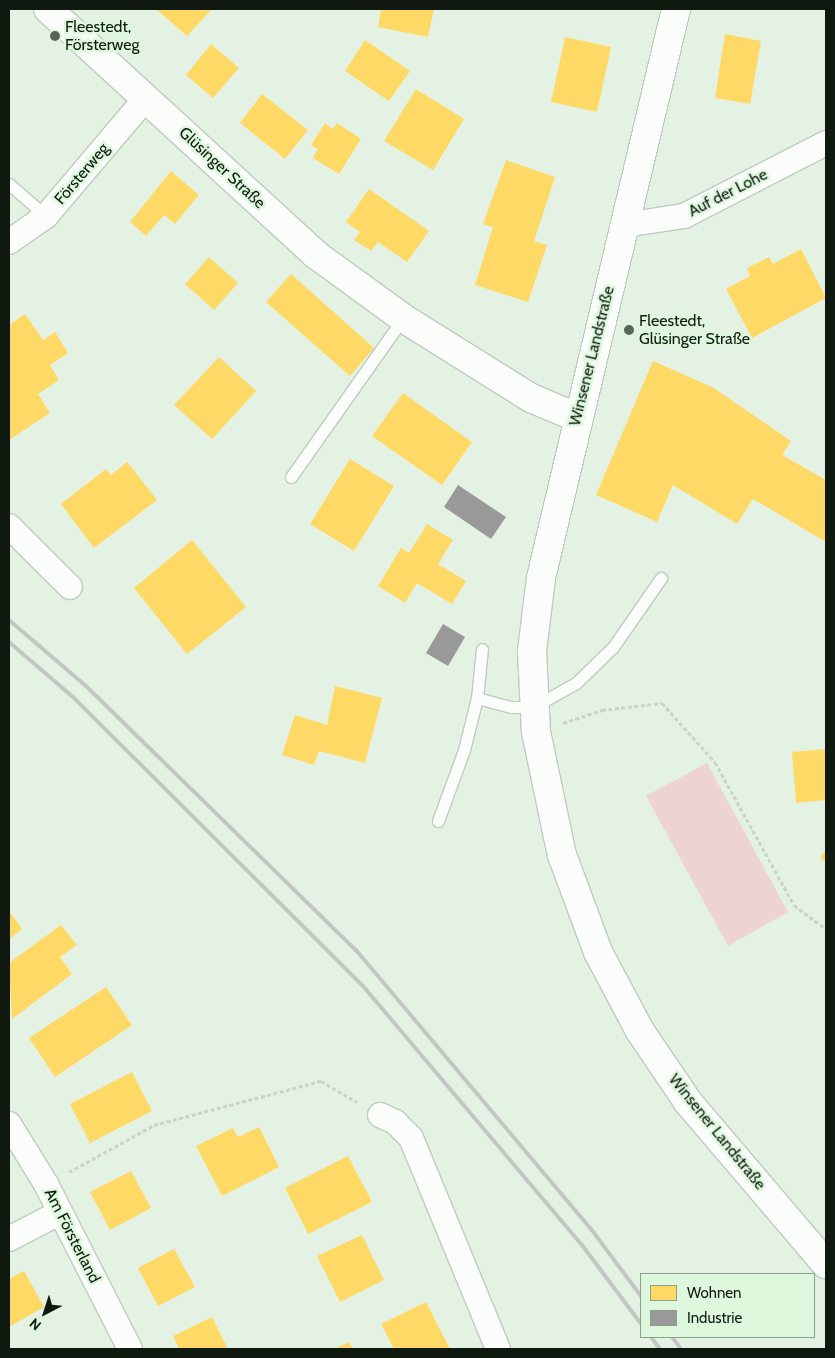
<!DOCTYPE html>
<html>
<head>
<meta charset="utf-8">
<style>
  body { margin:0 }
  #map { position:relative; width:835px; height:1358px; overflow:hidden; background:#e4f2e4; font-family:Cabin,sans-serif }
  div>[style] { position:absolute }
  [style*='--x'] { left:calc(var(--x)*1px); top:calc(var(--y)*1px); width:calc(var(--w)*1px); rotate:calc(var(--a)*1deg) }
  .green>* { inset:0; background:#edd3d3 }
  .homes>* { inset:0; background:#ffd966 }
  .industry>* { inset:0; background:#999 }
  .path>* { height:3px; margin-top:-1.5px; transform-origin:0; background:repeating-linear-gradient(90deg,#cdd1cd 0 4px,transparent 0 6.5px) }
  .roads { filter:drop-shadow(1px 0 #c0cbc0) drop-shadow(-1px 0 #c0cbc0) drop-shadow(0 1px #c0cbc0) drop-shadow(0 -1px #c0cbc0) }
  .service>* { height:11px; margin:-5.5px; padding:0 5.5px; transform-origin:5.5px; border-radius:5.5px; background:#fbfdfb }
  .minor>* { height:24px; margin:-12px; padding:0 12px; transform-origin:12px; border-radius:12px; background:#fbfdfb }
  .tertiary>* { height:28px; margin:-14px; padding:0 14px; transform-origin:14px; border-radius:14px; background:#fbfdfb }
  .rail>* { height:4px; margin:-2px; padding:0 2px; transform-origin:2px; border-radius:2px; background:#c3c7c3 }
  .dots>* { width:14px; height:14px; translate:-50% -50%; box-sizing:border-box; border:2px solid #def8de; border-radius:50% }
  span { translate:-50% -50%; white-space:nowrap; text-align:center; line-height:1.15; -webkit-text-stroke:5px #def8de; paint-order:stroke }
  .poi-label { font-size:16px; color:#101910 }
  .left { translate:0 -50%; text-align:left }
  .street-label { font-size:16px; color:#101910 }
  .frame { position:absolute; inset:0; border:10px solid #101910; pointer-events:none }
  .legend { position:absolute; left:640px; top:1273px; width:175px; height:65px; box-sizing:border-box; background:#def8de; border:1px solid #8c9f8c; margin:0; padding:6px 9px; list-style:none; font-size:15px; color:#101910 }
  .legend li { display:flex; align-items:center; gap:10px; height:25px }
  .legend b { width:25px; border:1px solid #8c9f8c }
  .north { position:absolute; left:20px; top:1288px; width:50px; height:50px; -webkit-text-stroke:4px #def8de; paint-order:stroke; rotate:220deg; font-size:14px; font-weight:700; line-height:20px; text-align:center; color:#101910 }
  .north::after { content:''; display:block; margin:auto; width:18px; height:22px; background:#101910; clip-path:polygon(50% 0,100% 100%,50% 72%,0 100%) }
</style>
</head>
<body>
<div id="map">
  <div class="green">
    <div style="clip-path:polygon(707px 763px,788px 912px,728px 946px,646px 796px)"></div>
  </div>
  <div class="homes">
    <div style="clip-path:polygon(156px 9px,212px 9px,187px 36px)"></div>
    <div style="clip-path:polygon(381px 9px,434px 9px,428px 37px,378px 27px)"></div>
    <div style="clip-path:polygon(725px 34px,761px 41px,750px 104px,715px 98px)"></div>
    <div style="clip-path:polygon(565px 37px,611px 47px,597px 112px,551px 102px)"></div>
    <div style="clip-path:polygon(365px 40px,410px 71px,389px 101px,345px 71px)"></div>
    <div style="clip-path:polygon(211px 44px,239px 68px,213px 98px,186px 75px)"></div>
    <div style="clip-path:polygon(416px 89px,464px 119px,433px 170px,384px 141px)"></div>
    <div style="clip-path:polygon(262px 94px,308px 130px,285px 159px,240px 123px)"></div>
    <div style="clip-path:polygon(325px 123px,333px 129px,337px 123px,361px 139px,339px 174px,313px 158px,318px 149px,311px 145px)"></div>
    <div style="clip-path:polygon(506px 160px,555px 177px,534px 241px,547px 245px,528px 302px,475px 285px,493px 227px,483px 224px)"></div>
    <div style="clip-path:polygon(171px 171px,199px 195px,175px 224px,164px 215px,146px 236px,130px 222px)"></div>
    <div style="clip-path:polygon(369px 189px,429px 231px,407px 262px,378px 242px,371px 251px,354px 240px,360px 232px,346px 222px)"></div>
    <div style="clip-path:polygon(801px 249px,826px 298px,752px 338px,726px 289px,750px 276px,747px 268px,769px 257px,773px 264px)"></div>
    <div style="clip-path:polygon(209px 257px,238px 283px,214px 310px,185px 284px)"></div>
    <div style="clip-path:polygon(291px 274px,374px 348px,350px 376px,266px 302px)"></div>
    <div style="clip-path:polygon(25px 314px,43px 340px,55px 332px,68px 353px,50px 365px,59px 380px,38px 394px,50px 413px,9px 440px,9px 325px)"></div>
    <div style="clip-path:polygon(219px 357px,256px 391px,212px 439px,174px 405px)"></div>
    <div style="clip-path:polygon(653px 361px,714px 388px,791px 441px,782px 455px,826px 480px,826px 542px,753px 499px,737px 524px,673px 485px,657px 522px,596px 495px)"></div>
    <div style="clip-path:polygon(403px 393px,472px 442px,442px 485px,372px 436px)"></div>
    <div style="clip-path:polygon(350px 459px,394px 486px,354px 551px,310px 524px)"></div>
    <div style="clip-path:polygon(127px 462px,157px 500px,94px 548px,61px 504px,106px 469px,111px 475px)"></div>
    <div style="clip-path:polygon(427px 524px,453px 540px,438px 564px,466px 581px,452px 604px,417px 583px,405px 603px,378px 586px,401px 548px,409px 553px)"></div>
    <div style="clip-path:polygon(192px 540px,246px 607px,187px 654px,134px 588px)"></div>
    <div style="clip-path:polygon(335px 686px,382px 698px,365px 763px,319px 751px,314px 765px,282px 755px,295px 715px,327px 725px)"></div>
    <div style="clip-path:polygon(826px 749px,826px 800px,796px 803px,792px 752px)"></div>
    <div style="clip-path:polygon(826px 850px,826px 863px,820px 857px)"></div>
    <div style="clip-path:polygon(9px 911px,22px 929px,9px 939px)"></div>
    <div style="clip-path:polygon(61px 925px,77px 945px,60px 957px,72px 974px,12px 1019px,9px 963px)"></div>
    <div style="clip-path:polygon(106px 987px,132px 1025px,55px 1077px,29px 1038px)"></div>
    <div style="clip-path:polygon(132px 1072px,152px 1111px,90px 1143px,70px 1104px)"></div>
    <div style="clip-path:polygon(259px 1127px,279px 1167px,222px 1196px,196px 1146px,233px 1128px,238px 1137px)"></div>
    <div style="clip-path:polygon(348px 1156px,372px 1202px,308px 1234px,285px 1188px)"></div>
    <div style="clip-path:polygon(131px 1171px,151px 1208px,110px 1230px,90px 1192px)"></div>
    <div style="clip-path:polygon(362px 1235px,384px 1280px,340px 1302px,317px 1256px)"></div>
    <div style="clip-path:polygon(174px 1249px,195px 1287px,158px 1306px,138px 1268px)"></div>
    <div style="clip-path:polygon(24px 1271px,44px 1307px,9px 1327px,9px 1279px)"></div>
    <div style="clip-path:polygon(426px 1302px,450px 1349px,394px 1349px,381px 1324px)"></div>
    <div style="clip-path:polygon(212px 1317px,228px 1349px,179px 1349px,173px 1336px)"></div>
    <div style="clip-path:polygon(349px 1342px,353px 1349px,335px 1349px)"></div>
  </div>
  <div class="industry">
    <div style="clip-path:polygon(458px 485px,506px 517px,491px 539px,444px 507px)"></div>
    <div style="clip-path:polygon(443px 624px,465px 637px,448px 666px,426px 653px)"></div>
  </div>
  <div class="path">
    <div style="--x:563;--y:723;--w:41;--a:-18.4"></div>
    <div style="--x:602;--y:710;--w:60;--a:-6.7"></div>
    <div style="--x:662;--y:703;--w:79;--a:48.1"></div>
    <div style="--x:715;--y:762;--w:163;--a:61.1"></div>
    <div style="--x:794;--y:905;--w:40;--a:37"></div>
    <div style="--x:69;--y:1172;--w:97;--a:-28.9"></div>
    <div style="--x:154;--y:1125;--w:173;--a:-14.8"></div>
    <div style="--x:321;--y:1081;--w:42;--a:30.3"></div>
  </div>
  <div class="roads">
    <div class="service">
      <div style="--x:9;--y:184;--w:49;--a:40.9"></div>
      <div style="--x:291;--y:477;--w:194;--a:-54.8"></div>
      <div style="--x:477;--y:698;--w:49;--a:-84.2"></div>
      <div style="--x:438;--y:821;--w:76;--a:-69.9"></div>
      <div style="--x:464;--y:750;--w:54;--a:-76"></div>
      <div style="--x:477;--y:698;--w:35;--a:15"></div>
      <div style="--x:511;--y:707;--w:22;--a:0"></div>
      <div style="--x:533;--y:707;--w:49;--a:-29.2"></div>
      <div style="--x:576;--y:683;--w:52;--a:-44.2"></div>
      <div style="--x:613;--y:647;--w:84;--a:-55.2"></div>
    </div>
    <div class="minor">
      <div style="--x:625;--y:225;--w:60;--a:-8.7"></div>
      <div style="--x:684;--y:216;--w:160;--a:-27.2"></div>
      <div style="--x:9;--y:242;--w:45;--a:-35.1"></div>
      <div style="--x:46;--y:216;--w:155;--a:-49.7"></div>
      <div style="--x:9;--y:526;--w:86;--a:45"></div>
      <div style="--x:380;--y:1115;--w:17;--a:25"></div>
      <div style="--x:395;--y:1122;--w:23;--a:45"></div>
      <div style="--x:411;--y:1138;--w:228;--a:67.6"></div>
      <div style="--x:9;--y:1124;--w:70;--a:58.3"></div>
      <div style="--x:46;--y:1184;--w:185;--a:63"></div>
      <div style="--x:9;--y:1239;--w:56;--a:-27.5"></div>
    </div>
    <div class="tertiary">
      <div style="--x:48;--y:9;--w:362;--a:42.5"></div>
      <div style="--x:315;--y:254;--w:109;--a:36"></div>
      <div style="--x:403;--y:318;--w:151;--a:32"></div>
      <div style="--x:531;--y:398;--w:49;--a:22.9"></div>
      <div style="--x:676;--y:9;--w:585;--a:103.35"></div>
      <div style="--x:541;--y:578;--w:74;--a:97"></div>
      <div style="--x:532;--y:651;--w:81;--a:87.2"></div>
      <div style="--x:536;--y:732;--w:126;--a:78.1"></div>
      <div style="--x:562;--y:855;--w:103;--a:69.6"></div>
      <div style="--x:598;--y:952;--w:89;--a:62"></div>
      <div style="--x:640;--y:1031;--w:86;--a:55.9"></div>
      <div style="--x:688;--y:1102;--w:213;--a:49.6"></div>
    </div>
  </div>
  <div class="rail">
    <div style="--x:9;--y:620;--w:101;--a:40.6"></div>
    <div style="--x:86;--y:686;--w:378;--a:44.4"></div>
    <div style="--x:356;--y:950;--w:365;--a:49.9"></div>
    <div style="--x:591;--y:1229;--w:84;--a:53.3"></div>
    <div style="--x:9;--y:642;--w:84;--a:40.7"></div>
    <div style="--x:73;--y:697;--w:409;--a:44.9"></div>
    <div style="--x:363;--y:986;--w:339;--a:49.8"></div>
    <div style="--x:582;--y:1245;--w:99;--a:53.2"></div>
    <div style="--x:651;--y:1337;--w:15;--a:53"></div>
    <div style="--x:672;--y:1337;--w:15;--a:53"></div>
  </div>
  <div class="dots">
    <div style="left:55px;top:36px;background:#5a655a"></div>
    <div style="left:629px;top:330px;background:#5a655a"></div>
  </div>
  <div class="poi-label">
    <span class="left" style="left:65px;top:36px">Fleestedt,<br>Försterweg</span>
    <span class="left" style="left:639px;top:330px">Fleestedt,<br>Glüsinger Straße</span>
  </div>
  <div class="street-label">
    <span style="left:222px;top:168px;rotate:43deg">Glüsinger Straße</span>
    <span style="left:82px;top:174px;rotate:-50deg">Försterweg</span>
    <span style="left:728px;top:193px;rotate:-27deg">Auf der Lohe</span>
    <span style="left:592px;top:356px;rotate:-76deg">Winsener Landstraße</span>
    <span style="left:717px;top:1132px;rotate:51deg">Winsener Landstraße</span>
    <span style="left:72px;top:1236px;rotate:63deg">Am Försterland</span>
  </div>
  <div class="frame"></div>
  <ul class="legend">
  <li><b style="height:14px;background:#ffd966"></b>Wohnen</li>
  <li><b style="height:14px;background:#999"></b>Industrie</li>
  </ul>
  <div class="north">N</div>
</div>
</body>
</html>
